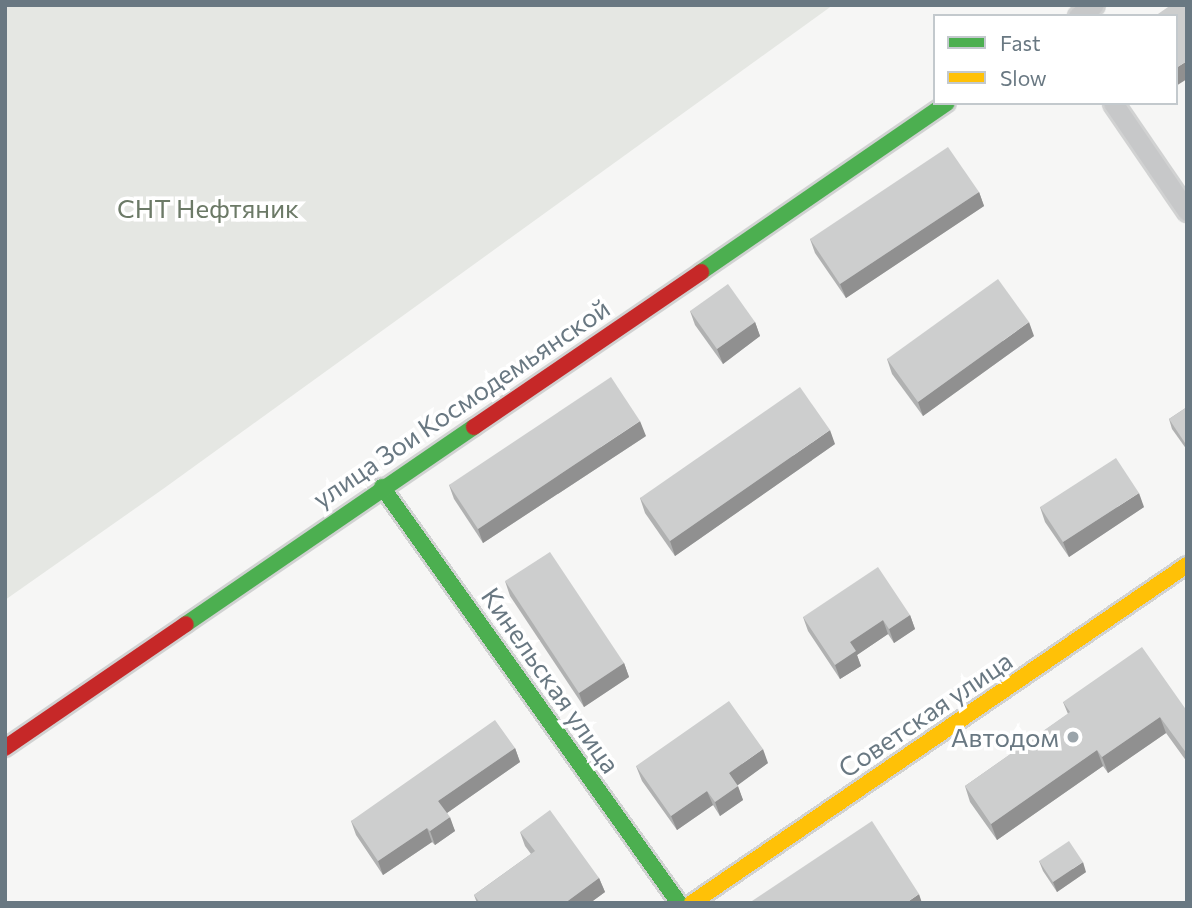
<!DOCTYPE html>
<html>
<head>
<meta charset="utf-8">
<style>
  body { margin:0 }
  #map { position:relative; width:1192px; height:908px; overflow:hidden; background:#f6f6f5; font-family:Commissioner,sans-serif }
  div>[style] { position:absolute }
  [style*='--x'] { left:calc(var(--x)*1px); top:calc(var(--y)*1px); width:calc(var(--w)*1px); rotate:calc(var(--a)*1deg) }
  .green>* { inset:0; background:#e5e7e3 }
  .roads { filter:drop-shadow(2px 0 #d1d2d2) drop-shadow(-2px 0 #d1d2d2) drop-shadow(0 2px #d1d2d2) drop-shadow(0 -2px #d1d2d2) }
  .street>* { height:19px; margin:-9.5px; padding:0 9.5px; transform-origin:9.5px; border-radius:9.5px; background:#c7c8c9 }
  .fast>* { height:16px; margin:-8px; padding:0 8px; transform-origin:8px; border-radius:8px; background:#4caf50 }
  .slow>* { height:16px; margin:-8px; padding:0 8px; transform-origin:8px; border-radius:8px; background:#ffc107 }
  .jam>* { height:16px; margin:-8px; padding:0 8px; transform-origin:8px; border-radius:8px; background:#c62828 }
  .wall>* { inset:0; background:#b0b1b1 }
  .shaded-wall>* { inset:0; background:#909090 }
  .building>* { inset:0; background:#cdcece }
  .dots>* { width:19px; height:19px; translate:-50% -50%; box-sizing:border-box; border:4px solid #fff; border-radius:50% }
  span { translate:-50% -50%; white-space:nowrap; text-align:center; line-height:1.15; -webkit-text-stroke:7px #fff; paint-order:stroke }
  .park-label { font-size:26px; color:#6c7a67 }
  .street-label { font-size:26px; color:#697882 }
  .poi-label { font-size:26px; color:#697882 }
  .right { translate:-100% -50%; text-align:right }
  .frame { position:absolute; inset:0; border:7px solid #697882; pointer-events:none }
  .legend { position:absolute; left:933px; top:14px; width:245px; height:91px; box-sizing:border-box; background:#fff; border:2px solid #c3c9cd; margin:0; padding:9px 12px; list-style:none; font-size:21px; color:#697882 }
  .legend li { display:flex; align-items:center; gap:14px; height:35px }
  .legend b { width:35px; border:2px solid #c3c9cd }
</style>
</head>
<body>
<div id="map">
  <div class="green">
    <div style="clip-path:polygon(5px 5px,833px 5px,163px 489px,5px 600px)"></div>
  </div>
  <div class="roads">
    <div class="street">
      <div style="--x:1078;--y:16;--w:19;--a:-35"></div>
      <div style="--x:1113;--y:103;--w:131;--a:55.6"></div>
    </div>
    <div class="fast">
      <div style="--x:701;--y:272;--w:298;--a:-34.5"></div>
      <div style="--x:382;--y:487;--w:511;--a:54.48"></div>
      <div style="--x:186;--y:624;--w:349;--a:-34.4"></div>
    </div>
    <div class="slow">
      <div style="--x:692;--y:903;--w:599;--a:-34.33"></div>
    </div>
    <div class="jam">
      <div style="--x:474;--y:427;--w:275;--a:-34.3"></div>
      <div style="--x:5;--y:748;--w:219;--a:-34.4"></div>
    </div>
  </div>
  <div class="wall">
    <div style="clip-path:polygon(979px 192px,984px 206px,846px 298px,815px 253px,810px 239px)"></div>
    <div style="clip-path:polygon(690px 311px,755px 322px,760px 336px,723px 364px,695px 325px)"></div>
    <div style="clip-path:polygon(1034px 336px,923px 416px,892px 374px,887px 359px)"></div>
    <div style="clip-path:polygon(1187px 407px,1187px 450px,1172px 429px,1169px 419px)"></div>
    <div style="clip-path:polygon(646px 436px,483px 543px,454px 499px,449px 485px)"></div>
    <div style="clip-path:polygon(835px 444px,675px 556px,645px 513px,640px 498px)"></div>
    <div style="clip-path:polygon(1040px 507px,1144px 507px,1069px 557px,1045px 522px)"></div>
    <div style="clip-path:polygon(505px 581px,624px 663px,629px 677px,584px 707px,510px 596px)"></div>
    <div style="clip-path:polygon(910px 615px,915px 629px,894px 643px,888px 634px,857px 655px,861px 666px,840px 679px,808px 631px,803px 617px)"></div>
    <div style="clip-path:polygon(1063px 702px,1187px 711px,1187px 762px,1166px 733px,1108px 773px,1103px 766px,997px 840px,970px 802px,965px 786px,1068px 714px)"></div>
    <div style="clip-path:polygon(515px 748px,520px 762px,447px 813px,455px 831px,435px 845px,432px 842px,383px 875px,356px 835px,351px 821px)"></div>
    <div style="clip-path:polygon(768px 763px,737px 785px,743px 800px,720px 816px,713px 805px,677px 830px,642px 781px,636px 766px)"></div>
    <div style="clip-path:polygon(520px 832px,599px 878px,605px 892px,590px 903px,477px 903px,474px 895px,531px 854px,525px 846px)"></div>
    <div style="clip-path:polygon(1039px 861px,1086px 872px,1057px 892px,1043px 871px)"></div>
  </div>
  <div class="shaded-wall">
    <div style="clip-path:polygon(1187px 61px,1187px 79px,1176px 86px,1176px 68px)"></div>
    <div style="clip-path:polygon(979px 192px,984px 206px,846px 298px,840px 284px)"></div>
    <div style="clip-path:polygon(755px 322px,760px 336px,723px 364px,717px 349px)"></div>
    <div style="clip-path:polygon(1029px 322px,1034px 336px,923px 416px,918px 402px)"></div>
    <div style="clip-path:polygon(640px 421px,646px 436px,483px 543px,478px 529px)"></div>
    <div style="clip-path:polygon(830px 430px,835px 444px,675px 556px,670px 541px)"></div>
    <div style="clip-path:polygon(1139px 493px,1144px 507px,1069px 557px,1063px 542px)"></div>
    <div style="clip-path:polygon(910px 615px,915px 629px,894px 643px,889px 629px)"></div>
    <div style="clip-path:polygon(883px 620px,888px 634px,857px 655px,861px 666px,840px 679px,835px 665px,850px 642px)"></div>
    <div style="clip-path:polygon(624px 663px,629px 677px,584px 707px,579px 693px)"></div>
    <div style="clip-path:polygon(1160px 717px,1166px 733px,1108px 773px,1102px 757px)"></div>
    <div style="clip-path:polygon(515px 748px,520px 762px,444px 815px,438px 801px)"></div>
    <div style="clip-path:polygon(763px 749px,768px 763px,734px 788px,729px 773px)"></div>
    <div style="clip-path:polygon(1097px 750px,1103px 766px,997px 840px,991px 824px)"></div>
    <div style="clip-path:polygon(738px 786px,743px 800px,720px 816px,715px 802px)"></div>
    <div style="clip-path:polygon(707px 791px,713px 805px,677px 830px,671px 816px)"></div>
    <div style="clip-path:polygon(450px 817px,455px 831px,435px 845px,430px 831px)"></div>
    <div style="clip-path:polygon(427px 828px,432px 842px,383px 875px,378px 861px)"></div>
    <div style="clip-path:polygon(1083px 862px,1086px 872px,1057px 892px,1053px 882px)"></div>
    <div style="clip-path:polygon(599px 878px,605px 892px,590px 903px,565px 903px)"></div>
    <div style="clip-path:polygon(919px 894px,922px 903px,906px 903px)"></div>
  </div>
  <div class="building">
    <div style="clip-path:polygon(1171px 5px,1187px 5px,1187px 61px,1176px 68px,1176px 16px,1155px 16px)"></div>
    <div style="clip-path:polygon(948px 147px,979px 192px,840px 284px,810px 239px)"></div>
    <div style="clip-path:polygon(998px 279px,1029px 322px,918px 402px,887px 359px)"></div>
    <div style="clip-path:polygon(728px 284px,755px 322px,717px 349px,690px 311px)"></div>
    <div style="clip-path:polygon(611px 377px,640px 421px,478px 529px,449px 485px)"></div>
    <div style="clip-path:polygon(800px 387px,830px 430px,670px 541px,640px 498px)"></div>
    <div style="clip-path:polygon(1187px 407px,1187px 446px,1169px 419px)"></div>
    <div style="clip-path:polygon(1116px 458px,1139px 493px,1063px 542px,1040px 507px)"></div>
    <div style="clip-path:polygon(550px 552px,624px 663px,579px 693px,505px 581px)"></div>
    <div style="clip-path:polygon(878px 567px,910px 615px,889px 629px,883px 620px,850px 642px,856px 651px,835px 665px,803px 617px)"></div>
    <div style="clip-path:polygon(1142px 647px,1187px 711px,1187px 754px,1160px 717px,1102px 757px,1097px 750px,991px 824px,965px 786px,1070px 712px,1063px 702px)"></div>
    <div style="clip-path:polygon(729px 701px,763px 749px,729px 773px,738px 786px,715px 802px,707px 791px,671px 816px,636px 766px)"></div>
    <div style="clip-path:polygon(495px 720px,515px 748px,438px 801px,450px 817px,430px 831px,427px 828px,378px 861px,351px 821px)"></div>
    <div style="clip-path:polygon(550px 810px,599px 878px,565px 903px,480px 903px,474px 895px,535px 851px,520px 832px)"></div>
    <div style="clip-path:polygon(872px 821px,919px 894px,906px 903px,749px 903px)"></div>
    <div style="clip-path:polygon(1069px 841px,1083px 862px,1053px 882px,1039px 861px)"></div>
  </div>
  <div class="dots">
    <div style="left:1073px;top:737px;background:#9aa4aa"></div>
  </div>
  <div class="park-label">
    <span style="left:208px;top:208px">СНТ Нефтяник</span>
  </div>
  <div class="street-label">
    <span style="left:461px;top:403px;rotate:-34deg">улица Зои Космодемьянской</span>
    <span style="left:551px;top:680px;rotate:55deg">Кинельская улица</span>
    <span style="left:925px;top:714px;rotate:-34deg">Советская улица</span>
  </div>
  <div class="poi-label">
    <span class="right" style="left:1059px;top:737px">Автодом</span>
  </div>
  <div class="frame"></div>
  <ul class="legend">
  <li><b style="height:9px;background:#4caf50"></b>Fast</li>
  <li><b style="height:9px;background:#ffc107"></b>Slow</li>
  </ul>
</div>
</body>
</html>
